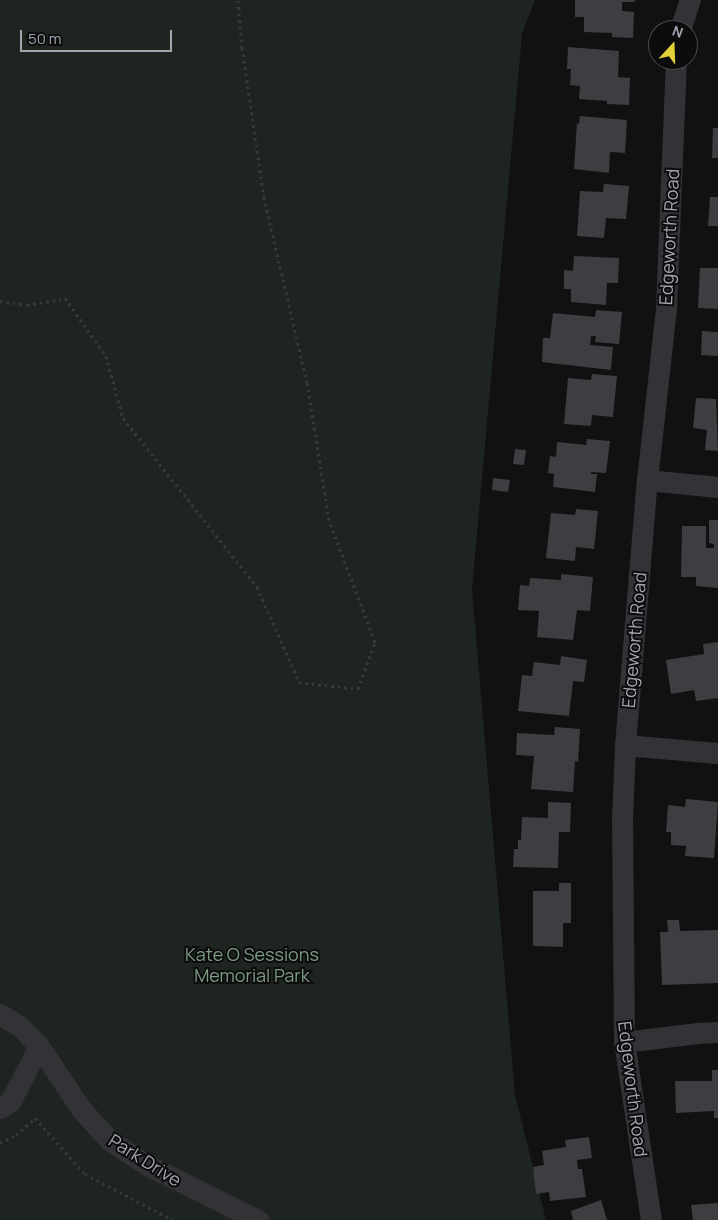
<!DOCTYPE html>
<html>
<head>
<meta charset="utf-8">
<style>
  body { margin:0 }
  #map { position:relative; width:718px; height:1220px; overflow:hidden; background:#111112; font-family:Manrope,sans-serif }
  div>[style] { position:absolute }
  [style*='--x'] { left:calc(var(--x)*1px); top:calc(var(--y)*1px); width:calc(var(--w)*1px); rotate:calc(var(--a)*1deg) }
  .green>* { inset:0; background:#1e2520 }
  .building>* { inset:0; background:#3e3e42 }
  .path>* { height:3px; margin-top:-1.5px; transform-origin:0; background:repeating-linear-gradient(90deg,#38393e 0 2.5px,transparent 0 6.5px) }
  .minor>* { height:21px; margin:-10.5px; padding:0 10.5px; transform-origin:10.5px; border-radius:10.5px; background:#333237 }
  span { translate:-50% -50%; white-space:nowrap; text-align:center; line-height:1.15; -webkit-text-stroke:4px #0c0c0d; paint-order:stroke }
  .street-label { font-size:18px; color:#a3a5b2 }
  .park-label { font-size:18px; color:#7c9c85 }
  .north { position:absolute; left:648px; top:20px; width:50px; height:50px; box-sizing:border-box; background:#0c0c0d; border:1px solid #48494f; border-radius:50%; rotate:20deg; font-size:14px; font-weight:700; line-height:20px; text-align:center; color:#a3a5b2 }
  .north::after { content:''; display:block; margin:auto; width:18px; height:22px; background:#e2d139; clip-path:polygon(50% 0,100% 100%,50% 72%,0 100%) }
  .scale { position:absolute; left:20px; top:30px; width:152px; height:22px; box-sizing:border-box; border:2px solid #a3a5b2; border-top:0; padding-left:6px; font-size:15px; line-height:18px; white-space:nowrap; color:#a3a5b2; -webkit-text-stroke:4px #0c0c0d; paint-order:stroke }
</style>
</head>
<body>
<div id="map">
  <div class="green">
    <div style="clip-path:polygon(0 0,535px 0,522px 34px,472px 589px,515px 1095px,546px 1220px,0 1220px)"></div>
  </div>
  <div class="building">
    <div style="clip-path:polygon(575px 0,635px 0,635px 2px,622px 2px,622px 11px,634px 12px,633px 38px,612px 37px,612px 33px,584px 32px,584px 17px,575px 17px)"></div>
    <div style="clip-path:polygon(568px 47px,619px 51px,618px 77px,630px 78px,629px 105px,607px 104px,607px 101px,579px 99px,580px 86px,570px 85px,571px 69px,567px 69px)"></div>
    <div style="clip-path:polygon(580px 116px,627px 120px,625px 153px,610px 152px,609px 173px,574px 169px,577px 123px,579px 124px)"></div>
    <div style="clip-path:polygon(713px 128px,718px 128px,718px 158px,712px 158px)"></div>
    <div style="clip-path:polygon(604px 184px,629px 186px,626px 219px,606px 218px,604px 238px,577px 236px,580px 191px,603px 192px)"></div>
    <div style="clip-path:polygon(710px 197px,718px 197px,718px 226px,708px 226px)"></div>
    <div style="clip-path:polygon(574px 256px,619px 258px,618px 283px,607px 283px,606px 305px,571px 302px,571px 289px,564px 289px,564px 270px,573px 271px)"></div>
    <div style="clip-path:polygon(700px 268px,718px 268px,718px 309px,698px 308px)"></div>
    <div style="clip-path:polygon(596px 310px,622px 312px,619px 344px,595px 342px,596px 336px,591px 336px,590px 345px,613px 347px,611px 370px,542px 362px,543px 338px,550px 338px,553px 313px,595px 317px)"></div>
    <div style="clip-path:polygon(702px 331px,718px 332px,718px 356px,701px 355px)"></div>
    <div style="clip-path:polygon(592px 374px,617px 376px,613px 417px,592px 415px,591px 426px,564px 424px,568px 378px,591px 380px)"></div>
    <div style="clip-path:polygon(696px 398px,716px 399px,718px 451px,705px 450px,707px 430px,693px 428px)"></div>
    <div style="clip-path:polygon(587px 439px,610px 441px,606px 473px,591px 472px,591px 474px,597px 474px,595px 492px,553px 487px,554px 474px,548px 473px,550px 456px,556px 457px,557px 442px,586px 445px)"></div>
    <div style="clip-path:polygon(515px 449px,526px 450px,524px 465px,513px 464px)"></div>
    <div style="clip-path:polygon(493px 478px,510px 480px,508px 492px,492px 490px)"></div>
    <div style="clip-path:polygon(576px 509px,598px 511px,594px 549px,576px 547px,575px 561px,546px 558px,551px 513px,575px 515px)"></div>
    <div style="clip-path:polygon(709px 520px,718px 520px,718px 588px,696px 586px,696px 577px,681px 577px,682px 526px,706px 526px,706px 548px,714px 548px,714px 544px,709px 543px)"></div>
    <div style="clip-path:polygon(561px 574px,593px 577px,590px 611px,577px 610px,573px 640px,537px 637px,539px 611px,518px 610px,520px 585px,529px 586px,530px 578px,561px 580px)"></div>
    <div style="clip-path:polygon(718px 642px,718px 698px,696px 701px,694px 690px,671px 694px,666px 660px,704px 654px,703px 644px)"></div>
    <div style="clip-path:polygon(561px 656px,587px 660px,584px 682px,573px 681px,569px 716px,518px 711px,522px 675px,532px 676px,534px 662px,560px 665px)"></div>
    <div style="clip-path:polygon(555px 727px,580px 729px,578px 762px,575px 761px,573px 792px,531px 789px,534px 756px,516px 755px,517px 733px,554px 735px)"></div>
    <div style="clip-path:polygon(686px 799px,718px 802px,714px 858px,685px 856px,686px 846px,671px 845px,671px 832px,666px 832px,668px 805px,685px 807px)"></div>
    <div style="clip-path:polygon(548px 802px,571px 803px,570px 832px,559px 832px,558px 868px,513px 867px,514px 849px,518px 849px,518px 840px,521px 840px,522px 817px,548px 818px)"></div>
    <div style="clip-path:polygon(559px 883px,571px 883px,571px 923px,563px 923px,563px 947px,533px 946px,533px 891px,559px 891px)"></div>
    <div style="clip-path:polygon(667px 920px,679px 920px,680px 931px,718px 930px,718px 983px,662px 985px,660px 932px,668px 932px)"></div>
    <div style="clip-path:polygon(712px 1070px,718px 1070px,718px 1118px,714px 1118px,714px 1111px,676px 1113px,675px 1081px,712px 1081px)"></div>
    <div style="clip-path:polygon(589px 1137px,592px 1158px,577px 1160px,578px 1169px,582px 1169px,586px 1197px,550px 1201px,549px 1192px,536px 1194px,533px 1167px,544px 1165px,542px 1151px,566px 1147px,565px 1140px)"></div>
    <div style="clip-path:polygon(601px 1200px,607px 1220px,573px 1220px,571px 1211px)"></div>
    <div style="clip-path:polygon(718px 1203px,718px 1220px,693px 1220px,691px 1205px)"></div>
  </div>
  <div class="path">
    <div style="--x:0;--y:301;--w:27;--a:8"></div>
    <div style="--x:27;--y:305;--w:39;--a:-10"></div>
    <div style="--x:65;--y:298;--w:71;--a:54.7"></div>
    <div style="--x:106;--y:356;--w:64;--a:74.7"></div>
    <div style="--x:123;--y:418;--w:216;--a:51.6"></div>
    <div style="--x:257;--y:587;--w:104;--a:66.1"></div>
    <div style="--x:299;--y:682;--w:59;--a:6.8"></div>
    <div style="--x:358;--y:689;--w:50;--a:-70.1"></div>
    <div style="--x:375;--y:642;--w:130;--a:-110.7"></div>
    <div style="--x:329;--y:520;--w:139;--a:-99.1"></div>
    <div style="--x:307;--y:383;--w:190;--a:-103.1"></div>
    <div style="--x:264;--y:198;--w:152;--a:-98.3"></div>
    <div style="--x:242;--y:48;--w:48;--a:-94.8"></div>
    <div style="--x:0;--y:1143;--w:18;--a:-27"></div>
    <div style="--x:16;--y:1135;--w:25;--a:-42"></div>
    <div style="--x:35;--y:1118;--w:75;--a:48.2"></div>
    <div style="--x:85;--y:1174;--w:99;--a:27.6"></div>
  </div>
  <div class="minor">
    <div style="--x:680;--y:30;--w:32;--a:-72"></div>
    <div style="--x:647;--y:480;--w:71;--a:5.6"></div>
    <div style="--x:625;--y:745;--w:93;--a:4.9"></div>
    <div style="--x:0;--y:1014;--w:25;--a:32"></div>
    <div style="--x:21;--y:1027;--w:26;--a:47"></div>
    <div style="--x:39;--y:1046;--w:76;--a:56.3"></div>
    <div style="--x:81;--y:1109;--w:42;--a:47.9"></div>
    <div style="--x:109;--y:1140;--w:45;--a:33.3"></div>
    <div style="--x:147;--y:1165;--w:124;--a:26.4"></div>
    <div style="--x:624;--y:1042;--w:74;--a:-7"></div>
    <div style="--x:697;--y:1033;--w:21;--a:-3"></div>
    <div style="--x:0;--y:1108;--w:12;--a:-31"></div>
    <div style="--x:10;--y:1102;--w:63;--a:-62.6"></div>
    <div style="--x:651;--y:1220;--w:180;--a:-98.6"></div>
    <div style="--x:624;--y:1042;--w:223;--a:-90.5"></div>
    <div style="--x:622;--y:819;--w:74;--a:-87.7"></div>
    <div style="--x:625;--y:745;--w:266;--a:-85.3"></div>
    <div style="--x:647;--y:480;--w:174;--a:-83.7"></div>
    <div style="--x:666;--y:307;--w:247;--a:-87.7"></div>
  </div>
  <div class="street-label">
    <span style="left:669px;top:237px;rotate:-87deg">Edgeworth Road</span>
    <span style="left:634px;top:640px;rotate:-85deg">Edgeworth Road</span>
    <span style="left:633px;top:1089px;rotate:83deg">Edgeworth Road</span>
    <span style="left:145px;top:1160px;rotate:32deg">Park Drive</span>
  </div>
  <div class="park-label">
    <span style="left:252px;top:965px">Kate O Sessions<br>Memorial Park</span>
  </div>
  <div class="north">N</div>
  <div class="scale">50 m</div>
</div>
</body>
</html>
